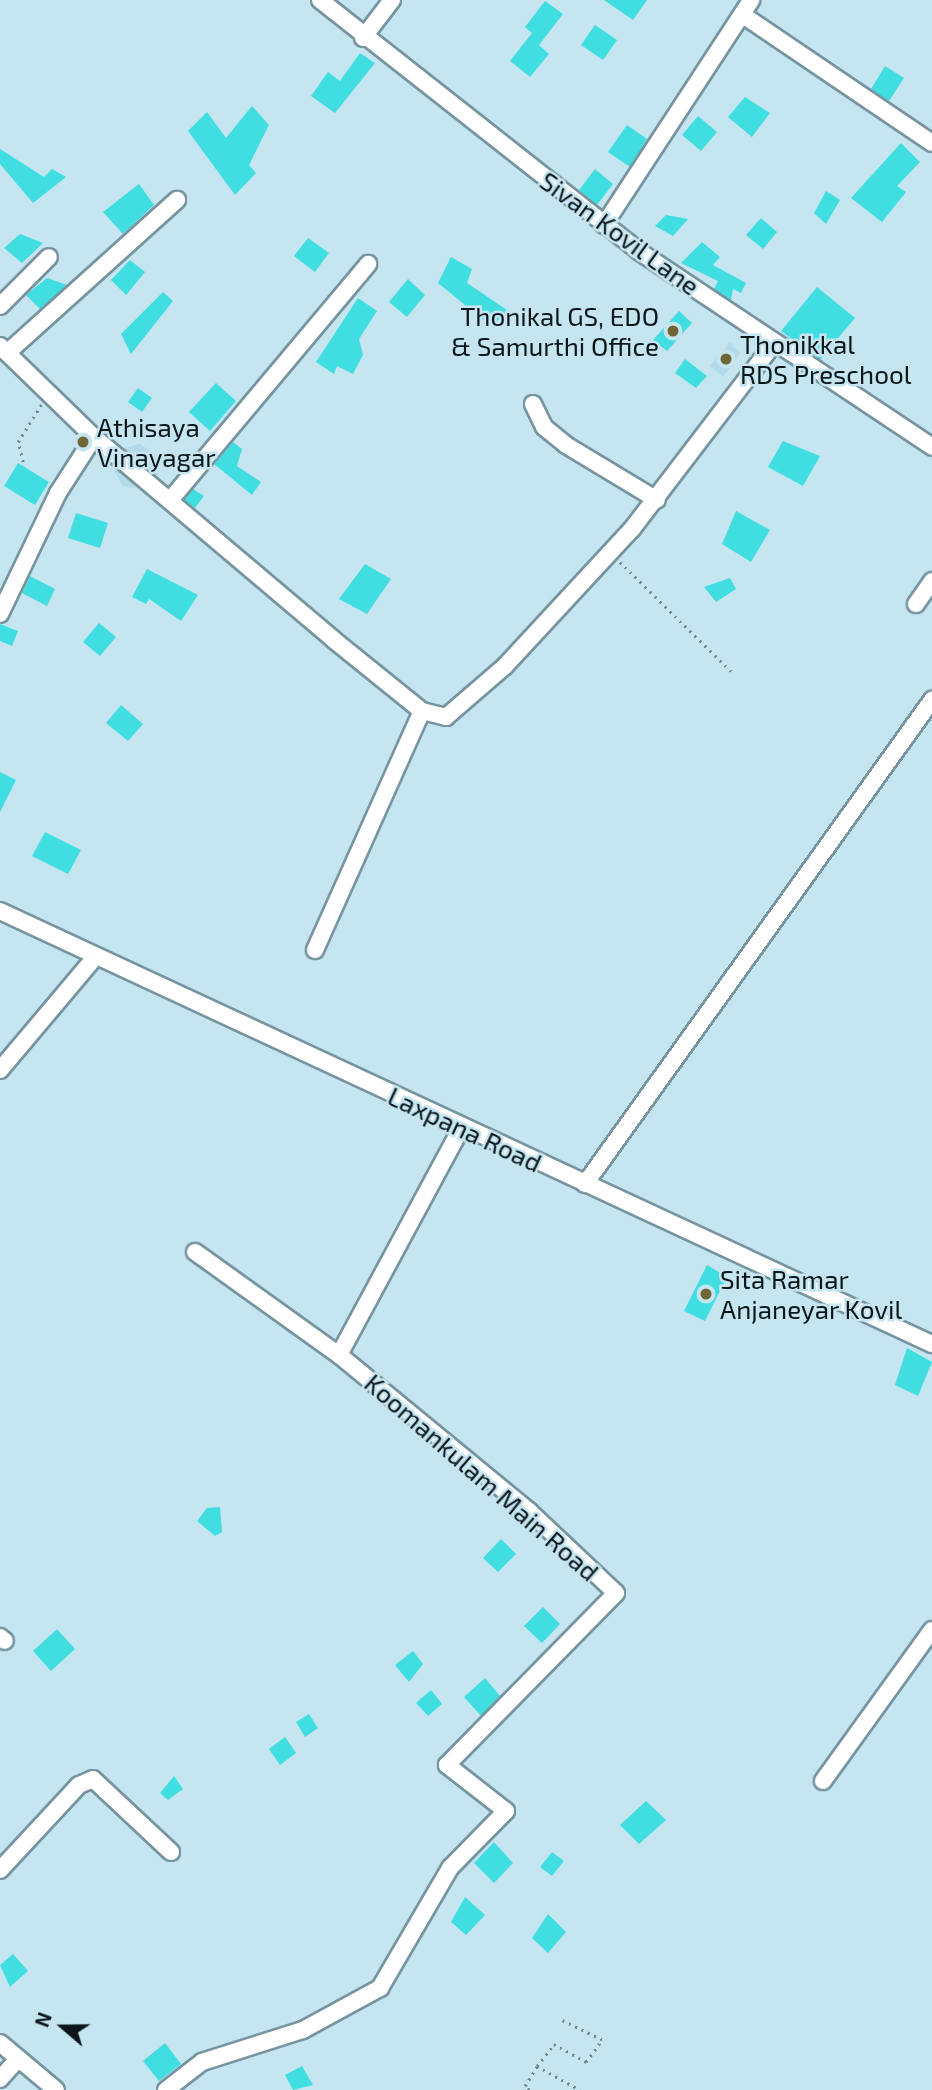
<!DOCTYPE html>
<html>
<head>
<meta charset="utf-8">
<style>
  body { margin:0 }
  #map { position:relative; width:932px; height:2090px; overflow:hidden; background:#c5e5f0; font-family:"Exo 2",sans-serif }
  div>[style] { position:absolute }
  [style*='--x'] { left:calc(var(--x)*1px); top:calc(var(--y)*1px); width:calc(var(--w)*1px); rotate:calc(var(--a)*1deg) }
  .built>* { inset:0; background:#b2dae9 }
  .building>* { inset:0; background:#40dee1 }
  .path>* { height:2.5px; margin-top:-1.25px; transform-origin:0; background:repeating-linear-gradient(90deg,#70868e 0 2px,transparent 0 7px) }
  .roads { filter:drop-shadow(2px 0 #7795a0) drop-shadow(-2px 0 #7795a0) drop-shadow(0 2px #7795a0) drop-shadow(0 -2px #7795a0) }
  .minor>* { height:16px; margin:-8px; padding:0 8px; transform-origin:8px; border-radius:8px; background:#fff }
  .dots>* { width:19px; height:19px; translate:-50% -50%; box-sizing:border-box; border:4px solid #c5e5f0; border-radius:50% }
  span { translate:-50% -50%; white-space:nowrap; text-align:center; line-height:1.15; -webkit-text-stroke:5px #c5e5f0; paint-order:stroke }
  .street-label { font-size:26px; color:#0a161a }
  .poi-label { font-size:26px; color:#0a161a }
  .right { translate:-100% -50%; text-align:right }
  .left { translate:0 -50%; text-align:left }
  .north { position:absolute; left:28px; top:1992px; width:70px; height:70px; -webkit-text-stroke:5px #c5e5f0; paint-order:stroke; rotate:290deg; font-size:19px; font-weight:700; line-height:28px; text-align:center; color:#0a161a }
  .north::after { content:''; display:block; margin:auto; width:24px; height:32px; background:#0a161a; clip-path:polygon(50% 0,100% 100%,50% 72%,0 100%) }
</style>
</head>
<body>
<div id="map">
  <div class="built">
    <div style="clip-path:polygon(730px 342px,740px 353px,723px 377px,710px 366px)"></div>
    <div style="clip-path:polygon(140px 444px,156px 455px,158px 475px,143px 489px,123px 486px,113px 468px,120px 449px)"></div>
  </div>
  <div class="building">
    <div style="clip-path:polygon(604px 0,647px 0,633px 20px)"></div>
    <div style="clip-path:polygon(545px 1px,563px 14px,539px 45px,549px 54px,530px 77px,510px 61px,532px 33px,525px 27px)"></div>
    <div style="clip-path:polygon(595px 25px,617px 40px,603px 60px,581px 45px)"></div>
    <div style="clip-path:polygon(360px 53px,375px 63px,335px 113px,311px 96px,328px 72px,340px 81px)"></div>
    <div style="clip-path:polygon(885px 66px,904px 78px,889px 101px,871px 89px)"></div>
    <div style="clip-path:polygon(745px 97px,770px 113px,752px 137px,728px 117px)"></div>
    <div style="clip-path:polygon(252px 106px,269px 125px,249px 165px,256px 173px,235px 195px,188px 131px,207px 112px,226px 138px)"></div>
    <div style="clip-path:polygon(698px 116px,717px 132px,701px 151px,682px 135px)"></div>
    <div style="clip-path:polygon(627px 125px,647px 139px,630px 167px,608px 152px)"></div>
    <div style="clip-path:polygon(901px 143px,920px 162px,897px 186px,906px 192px,882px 222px,851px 198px)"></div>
    <div style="clip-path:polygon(0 149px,44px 177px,52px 169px,66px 177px,33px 203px,0 164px)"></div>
    <div style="clip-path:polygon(595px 169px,613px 184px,597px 205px,579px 190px)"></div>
    <div style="clip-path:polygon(139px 184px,154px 205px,123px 234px,103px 212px)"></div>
    <div style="clip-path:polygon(826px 191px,840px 200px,826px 224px,814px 213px)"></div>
    <div style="clip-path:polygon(666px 215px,688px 219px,673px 236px,655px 226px)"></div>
    <div style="clip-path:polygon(761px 218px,777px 232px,763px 249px,746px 235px)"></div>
    <div style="clip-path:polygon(20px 234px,43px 243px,22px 263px,4px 248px)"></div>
    <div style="clip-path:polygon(308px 238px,329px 253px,315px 272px,294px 256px)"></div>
    <div style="clip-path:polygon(702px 242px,720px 257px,713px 265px,746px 283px,741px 293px,733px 289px,731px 300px,714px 289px,718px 281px,681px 263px)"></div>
    <div style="clip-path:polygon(451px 257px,472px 269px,467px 283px,507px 310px,492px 327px,438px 283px)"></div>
    <div style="clip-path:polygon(130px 260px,145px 272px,126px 295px,111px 280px)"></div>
    <div style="clip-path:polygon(47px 278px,67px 285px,40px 309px,26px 295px)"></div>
    <div style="clip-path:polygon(408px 279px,425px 295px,407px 317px,389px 302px)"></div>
    <div style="clip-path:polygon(817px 287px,855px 318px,820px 360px,781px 331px)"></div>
    <div style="clip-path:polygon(163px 292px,173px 301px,131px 354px,121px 334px)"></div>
    <div style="clip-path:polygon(358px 298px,377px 311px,359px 339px,363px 355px,353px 374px,337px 366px,334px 374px,316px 362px)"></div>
    <div style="clip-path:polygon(679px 311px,692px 323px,667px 351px,653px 340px)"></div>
    <div style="clip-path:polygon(685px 359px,707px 376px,696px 388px,675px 373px)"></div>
    <div style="clip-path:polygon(216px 383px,236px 401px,210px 431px,189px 412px)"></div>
    <div style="clip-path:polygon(138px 388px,152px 398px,142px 412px,128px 402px)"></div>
    <div style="clip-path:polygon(783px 441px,820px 456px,803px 486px,768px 467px)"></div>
    <div style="clip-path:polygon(233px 442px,242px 449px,237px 466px,261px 482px,252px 495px,214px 464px)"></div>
    <div style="clip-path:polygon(18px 463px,49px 482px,35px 505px,4px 486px)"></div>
    <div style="clip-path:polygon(193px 489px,204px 496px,195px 508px,184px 500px)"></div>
    <div style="clip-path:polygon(736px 511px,770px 530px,751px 562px,722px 544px)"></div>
    <div style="clip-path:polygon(76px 513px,108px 523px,100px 548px,68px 538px)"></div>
    <div style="clip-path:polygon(365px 564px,391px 579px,367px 614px,339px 599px)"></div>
    <div style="clip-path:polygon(147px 569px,198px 595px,181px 621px,149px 599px,146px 604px,132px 597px)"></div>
    <div style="clip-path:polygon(30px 576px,55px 589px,47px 606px,22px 593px)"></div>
    <div style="clip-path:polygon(730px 578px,736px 589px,716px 602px,704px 587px)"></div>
    <div style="clip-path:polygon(99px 623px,116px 637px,100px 656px,83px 642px)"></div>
    <div style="clip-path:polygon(0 624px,18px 631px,12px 646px,0 641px)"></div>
    <div style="clip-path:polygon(121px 705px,143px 724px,128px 741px,106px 723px)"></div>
    <div style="clip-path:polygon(0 772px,16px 780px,0 812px)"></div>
    <div style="clip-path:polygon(45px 832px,81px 850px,68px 874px,32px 856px)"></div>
    <div style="clip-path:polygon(707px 1265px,727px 1277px,705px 1321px,684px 1311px)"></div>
    <div style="clip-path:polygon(907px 1348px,932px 1362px,918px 1396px,895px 1385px)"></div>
    <div style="clip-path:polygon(220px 1507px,222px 1532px,215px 1536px,197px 1521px,207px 1508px)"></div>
    <div style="clip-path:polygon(501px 1539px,516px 1554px,498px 1572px,483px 1558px)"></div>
    <div style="clip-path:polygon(543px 1607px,560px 1624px,542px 1643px,524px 1626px)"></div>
    <div style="clip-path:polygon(57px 1629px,75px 1649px,51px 1671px,33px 1651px)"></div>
    <div style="clip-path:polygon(413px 1651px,423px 1664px,409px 1682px,395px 1665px)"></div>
    <div style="clip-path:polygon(485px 1678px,500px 1696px,481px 1716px,464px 1697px)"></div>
    <div style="clip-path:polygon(431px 1690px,442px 1704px,428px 1716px,416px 1703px)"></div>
    <div style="clip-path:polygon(309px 1714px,318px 1728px,305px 1737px,296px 1722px)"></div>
    <div style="clip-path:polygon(285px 1737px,296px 1753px,280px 1765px,269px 1749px)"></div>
    <div style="clip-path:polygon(174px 1776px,183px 1789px,168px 1800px,160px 1793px)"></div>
    <div style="clip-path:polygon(646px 1801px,666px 1820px,639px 1844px,620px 1825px)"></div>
    <div style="clip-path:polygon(494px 1842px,513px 1863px,494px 1883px,474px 1863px)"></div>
    <div style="clip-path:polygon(552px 1852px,564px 1861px,552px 1876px,540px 1867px)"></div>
    <div style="clip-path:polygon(465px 1897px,485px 1915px,466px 1935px,451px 1922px)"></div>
    <div style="clip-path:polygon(548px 1914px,566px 1932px,548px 1953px,532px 1938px)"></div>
    <div style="clip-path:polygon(13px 1954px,28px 1971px,10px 1987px,0 1965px)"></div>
    <div style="clip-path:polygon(165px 2043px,181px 2064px,159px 2081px,143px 2061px)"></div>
    <div style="clip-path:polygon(302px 2066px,313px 2085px,293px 2090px,285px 2075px)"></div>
  </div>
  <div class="path">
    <div style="--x:23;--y:462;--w:21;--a:-104"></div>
    <div style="--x:18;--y:442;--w:44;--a:-58.1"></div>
    <div style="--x:620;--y:562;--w:157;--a:44.5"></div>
    <div style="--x:537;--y:2066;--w:28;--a:-52"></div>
    <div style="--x:554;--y:2044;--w:37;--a:29"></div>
    <div style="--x:586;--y:2062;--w:27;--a:-54"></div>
    <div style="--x:602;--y:2040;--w:46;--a:-154"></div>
    <div style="--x:529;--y:2090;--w:6;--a:-135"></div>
    <div style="--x:525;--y:2086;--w:23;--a:-59"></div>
    <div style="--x:537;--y:2066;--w:49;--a:29.2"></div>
  </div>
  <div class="roads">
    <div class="minor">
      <div style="--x:320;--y:0;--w:407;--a:38.2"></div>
      <div style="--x:640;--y:252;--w:351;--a:33.7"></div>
      <div style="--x:743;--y:15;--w:228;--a:34.1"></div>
      <div style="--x:363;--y:38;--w:48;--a:-52.7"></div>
      <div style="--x:604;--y:225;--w:269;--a:-56.8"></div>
      <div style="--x:0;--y:306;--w:69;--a:-45"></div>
      <div style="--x:0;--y:346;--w:131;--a:44.1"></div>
      <div style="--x:94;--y:437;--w:314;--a:40.2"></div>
      <div style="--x:334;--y:640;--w:113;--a:38.9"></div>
      <div style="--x:422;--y:711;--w:25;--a:14"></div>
      <div style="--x:446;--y:717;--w:78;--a:-40.8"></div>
      <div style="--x:505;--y:666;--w:187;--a:-47.2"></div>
      <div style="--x:632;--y:529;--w:235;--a:-52.6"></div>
      <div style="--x:7;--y:353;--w:229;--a:-42"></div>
      <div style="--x:533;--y:404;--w:25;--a:64"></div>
      <div style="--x:544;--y:427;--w:28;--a:39"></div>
      <div style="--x:566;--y:445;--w:106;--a:31.1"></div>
      <div style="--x:171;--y:499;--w:307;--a:-50"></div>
      <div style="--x:916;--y:604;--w:28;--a:-55"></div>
      <div style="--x:0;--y:614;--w:134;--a:-64.4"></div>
      <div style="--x:58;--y:493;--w:67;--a:-57.3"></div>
      <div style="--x:0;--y:911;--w:1028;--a:24.92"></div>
      <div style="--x:315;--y:950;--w:262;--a:-65.9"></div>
      <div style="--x:0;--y:1070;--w:148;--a:-49.9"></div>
      <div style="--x:585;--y:1184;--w:596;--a:-54.36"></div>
      <div style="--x:339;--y:1355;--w:259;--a:-61.7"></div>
      <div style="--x:0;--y:1637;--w:6;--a:39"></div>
      <div style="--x:823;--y:1781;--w:186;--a:-54.2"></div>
      <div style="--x:0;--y:1870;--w:116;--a:-47.1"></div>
      <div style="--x:79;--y:1785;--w:15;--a:-23"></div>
      <div style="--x:93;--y:1779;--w:107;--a:43.1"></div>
      <div style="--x:0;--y:2043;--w:73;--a:40"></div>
      <div style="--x:0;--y:2079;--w:27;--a:-48"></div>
      <div style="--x:166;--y:2090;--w:46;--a:-37.9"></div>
      <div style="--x:202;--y:2062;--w:106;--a:-17.6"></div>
      <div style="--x:303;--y:2030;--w:88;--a:-28.6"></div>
      <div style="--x:380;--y:1988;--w:139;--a:-59.7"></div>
      <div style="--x:450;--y:1868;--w:80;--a:-45.5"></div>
      <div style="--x:506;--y:1811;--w:75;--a:-142.1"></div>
      <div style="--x:447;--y:1765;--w:241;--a:-45.5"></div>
      <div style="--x:616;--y:1593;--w:120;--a:-136.7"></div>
      <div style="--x:529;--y:1511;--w:246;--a:-140.6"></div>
      <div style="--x:339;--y:1355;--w:177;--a:-144.4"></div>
    </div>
  </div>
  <div class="dots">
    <div style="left:673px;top:331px;background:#716633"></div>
    <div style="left:726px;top:359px;background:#716633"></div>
    <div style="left:83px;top:442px;background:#716633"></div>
    <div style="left:706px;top:1294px;background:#716633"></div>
  </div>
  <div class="street-label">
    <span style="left:620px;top:233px;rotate:36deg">Sivan Kovil Lane</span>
    <span style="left:465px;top:1129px;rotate:25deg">Laxpana Road</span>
    <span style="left:482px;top:1477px;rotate:41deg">Koomankulam Main Road</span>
  </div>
  <div class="poi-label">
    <span class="right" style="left:659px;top:331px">Thonikal GS, EDO<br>&amp; Samurthi Office</span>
    <span class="left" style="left:740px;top:359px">Thonikkal<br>RDS Preschool</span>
    <span class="left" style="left:97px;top:442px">Athisaya<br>Vinayagar</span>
    <span class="left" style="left:720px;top:1294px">Sita Ramar<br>Anjaneyar Kovil</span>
  </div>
  <div class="north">N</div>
</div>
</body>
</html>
